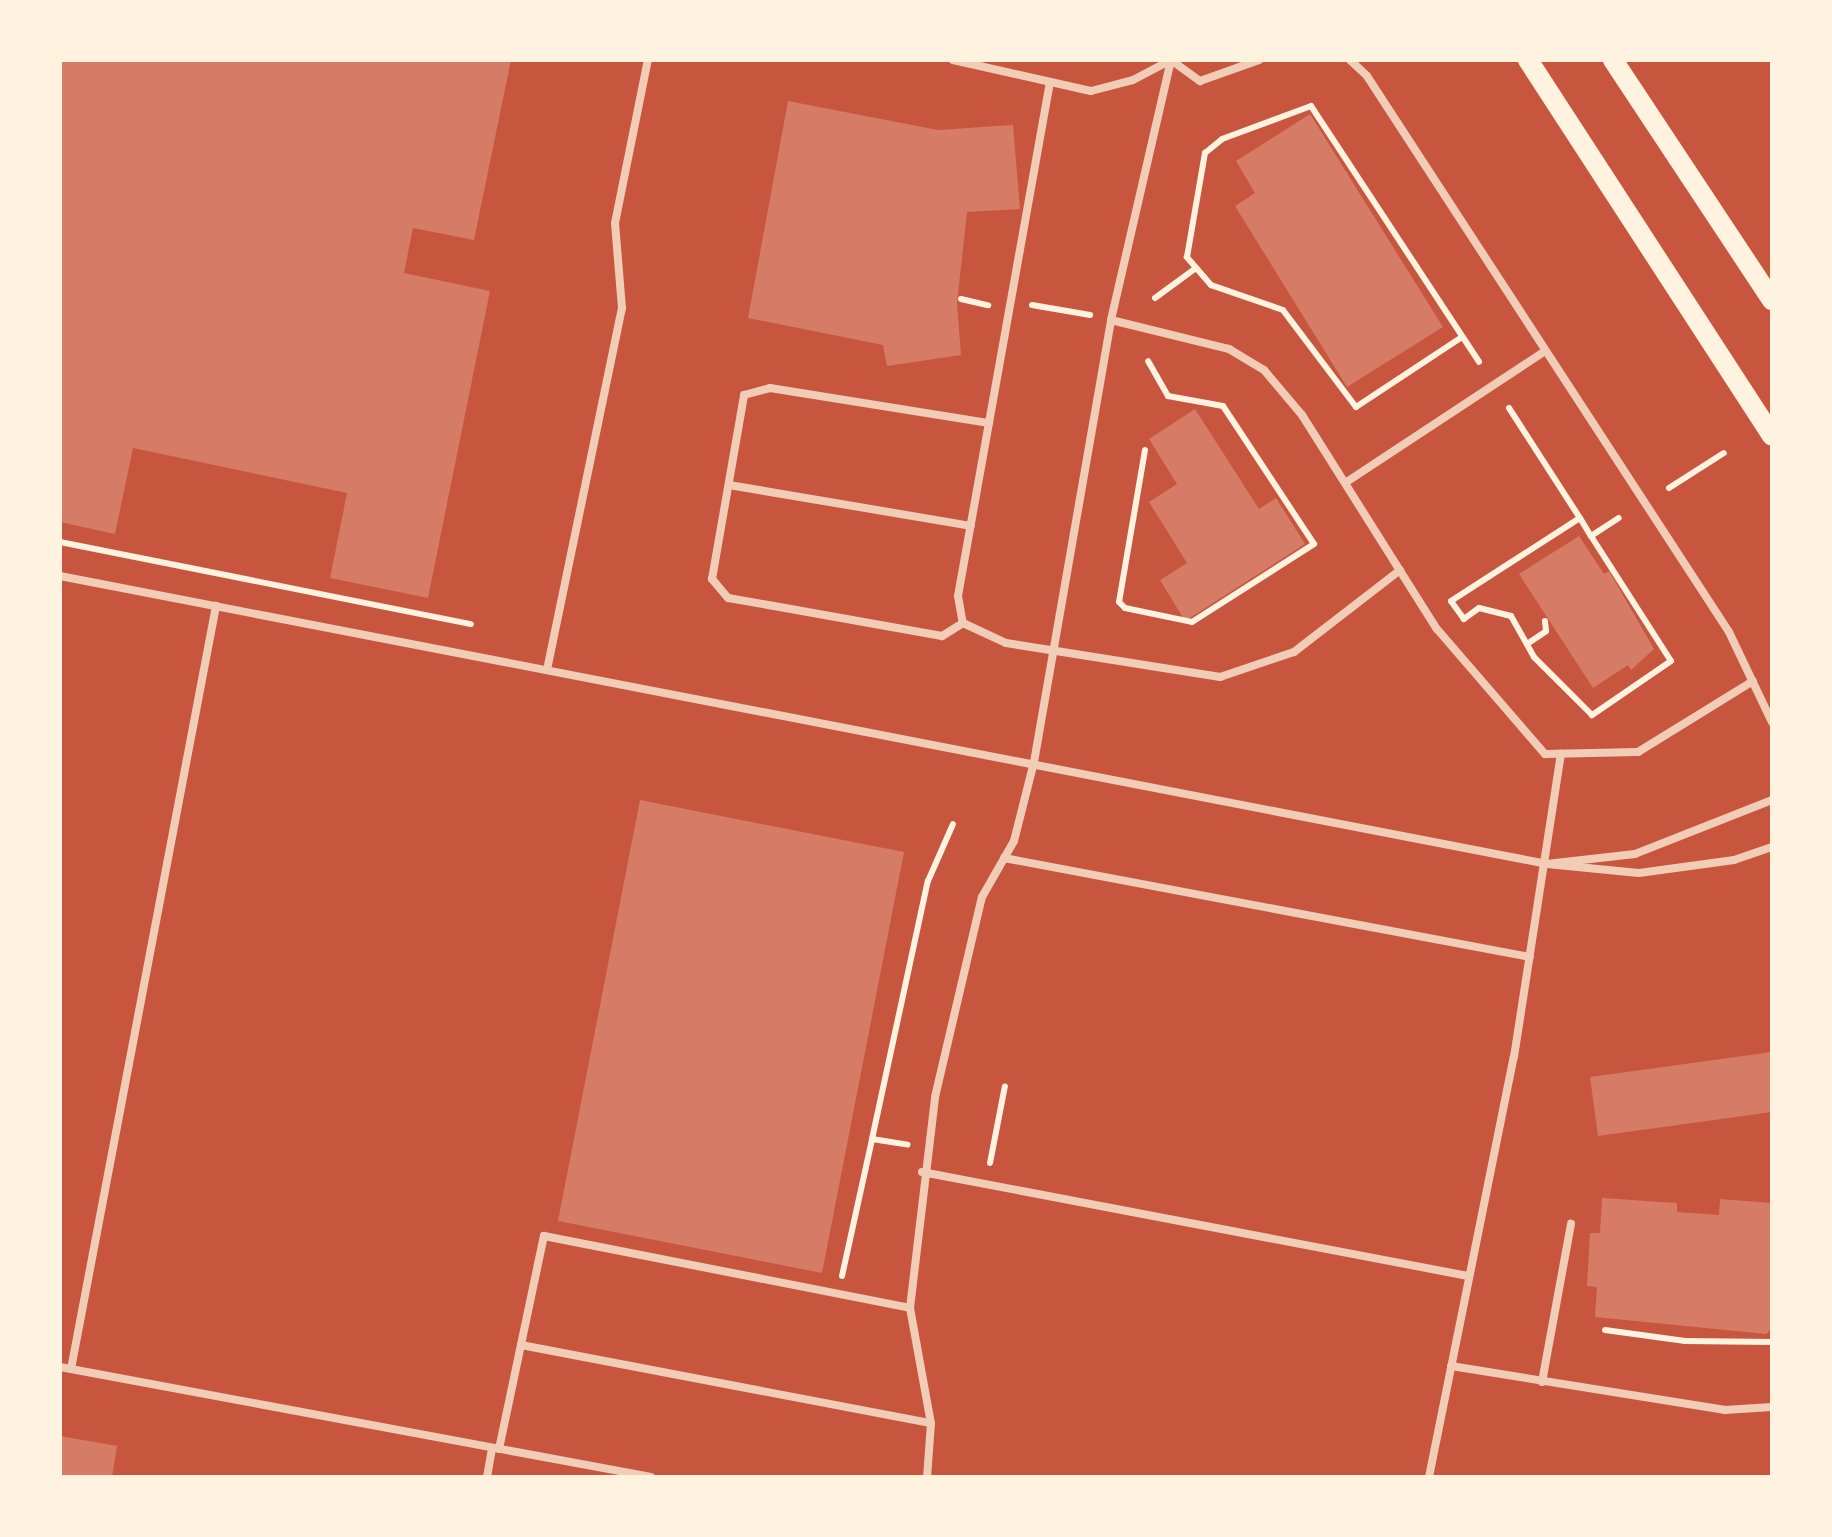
<!DOCTYPE html>
<html>
<head>
<meta charset="utf-8">
<style>
  body { margin:0 }
  #map { position:relative; width:1832px; height:1537px; overflow:hidden; background:#c8553d; font-family:"Sofia Sans Condensed",sans-serif }
  div>[style] { position:absolute }
  [style*='--x'] { left:calc(var(--x)*1px); top:calc(var(--y)*1px); width:calc(var(--w)*1px); rotate:calc(var(--a)*1deg) }
  .building>* { inset:0; background:#d67c66 }
  .path>* { height:6px; margin:-3px; padding:0 3px; transform-origin:3px; border-radius:3px; background:#fff3e0 }
  .service>* { height:8px; margin:-4px; padding:0 4px; transform-origin:4px; border-radius:4px; background:#f1ccb7 }
  .secondary>* { height:20px; margin:-10px; padding:0 10px; transform-origin:10px; border-radius:10px; background:#fff3e0 }
  span { translate:-50% -50%; white-space:nowrap; text-align:center; line-height:1.15; -webkit-text-stroke:10px #fff3e0; paint-order:stroke }
  .frame { position:absolute; inset:0; border:62px solid #fff3e0; pointer-events:none }
</style>
</head>
<body>
<div id="map">
  <div class="building">
    <div style="clip-path:polygon(60px 60px,511px 60px,474px 240px,413px 228px,404px 273px,490px 291px,428px 598px,330px 578px,347px 493px,133px 448px,115px 534px,60px 522px)"></div>
    <div style="clip-path:polygon(788px 101px,938px 130px,1013px 125px,1020px 209px,967px 212px,957px 303px,961px 355px,887px 366px,883px 345px,748px 318px)"></div>
    <div style="clip-path:polygon(1310px 114px,1443px 327px,1347px 387px,1235px 206px,1255px 193px,1236px 161px)"></div>
    <div style="clip-path:polygon(1195px 409px,1259px 509px,1276px 498px,1305px 544px,1185px 621px,1160px 580px,1187px 563px,1149px 502px,1177px 484px,1149px 439px)"></div>
    <div style="clip-path:polygon(1579px 536px,1604px 574px,1609px 571px,1654px 649px,1631px 670px,1628px 665px,1593px 688px,1519px 574px)"></div>
    <div style="clip-path:polygon(640px 800px,904px 852px,822px 1273px,558px 1221px)"></div>
    <div style="clip-path:polygon(1772px 1052px,1772px 1112px,1598px 1136px,1590px 1077px)"></div>
    <div style="clip-path:polygon(1602px 1198px,1677px 1203px,1677px 1212px,1719px 1215px,1720px 1199px,1772px 1203px,1772px 1328px,1766px 1334px,1595px 1317px,1597px 1287px,1587px 1286px,1590px 1233px,1600px 1233px)"></div>
    <div style="clip-path:polygon(60px 1436px,117px 1446px,112px 1477px,60px 1477px)"></div>
  </div>
  <div class="path">
    <div style="--x:1155;--y:298;--w:51;--a:-36.2"></div>
    <div style="--x:961;--y:299;--w:28;--a:13"></div>
    <div style="--x:1032;--y:305;--w:59;--a:9.8"></div>
    <div style="--x:1462;--y:337;--w:127;--a:146.6"></div>
    <div style="--x:1356;--y:407;--w:121;--a:-127"></div>
    <div style="--x:1283;--y:310;--w:76;--a:-160.9"></div>
    <div style="--x:1211;--y:285;--w:37;--a:-131"></div>
    <div style="--x:1187;--y:257;--w:106;--a:-80.2"></div>
    <div style="--x:1205;--y:153;--w:22;--a:-39"></div>
    <div style="--x:1222;--y:139;--w:95;--a:-20.3"></div>
    <div style="--x:1311;--y:106;--w:306;--a:56.7"></div>
    <div style="--x:1509;--y:408;--w:131;--a:57.2"></div>
    <div style="--x:1580;--y:518;--w:21;--a:59"></div>
    <div style="--x:1591;--y:536;--w:148;--a:57.4"></div>
    <div style="--x:1671;--y:661;--w:96;--a:145.6"></div>
    <div style="--x:1592;--y:715;--w:82;--a:-135"></div>
    <div style="--x:1534;--y:657;--w:47;--a:-119.3"></div>
    <div style="--x:1511;--y:616;--w:33;--a:-166"></div>
    <div style="--x:1479;--y:608;--w:19;--a:144"></div>
    <div style="--x:1464;--y:619;--w:22;--a:-126"></div>
    <div style="--x:1451;--y:601;--w:153;--a:-32.8"></div>
    <div style="--x:1145;--y:450;--w:154;--a:99.7"></div>
    <div style="--x:1119;--y:602;--w:8;--a:45"></div>
    <div style="--x:1125;--y:608;--w:68;--a:11.8"></div>
    <div style="--x:1192;--y:622;--w:145;--a:-32.6"></div>
    <div style="--x:1314;--y:544;--w:165;--a:-123.4"></div>
    <div style="--x:1223;--y:406;--w:56;--a:-169.7"></div>
    <div style="--x:1168;--y:396;--w:40;--a:-119.7"></div>
    <div style="--x:1669;--y:488;--w:65;--a:-32.5"></div>
    <div style="--x:1591;--y:536;--w:33;--a:-33"></div>
    <div style="--x:60;--y:542;--w:419;--a:11.3"></div>
    <div style="--x:1527;--y:644;--w:23;--a:-34"></div>
    <div style="--x:1546;--y:631;--w:10;--a:-96"></div>
    <div style="--x:872;--y:1139;--w:264;--a:-77.8"></div>
    <div style="--x:928;--y:881;--w:62;--a:-66.3"></div>
    <div style="--x:990;--y:1163;--w:78;--a:-79"></div>
    <div style="--x:842;--y:1276;--w:140;--a:-77.6"></div>
    <div style="--x:872;--y:1139;--w:36;--a:9"></div>
    <div style="--x:1605;--y:1330;--w:81;--a:7.8"></div>
    <div style="--x:1685;--y:1341;--w:87;--a:0.7"></div>
  </div>
  <div class="service">
    <div style="--x:953;--y:60;--w:141;--a:12.7"></div>
    <div style="--x:1091;--y:91;--w:43;--a:-14.7"></div>
    <div style="--x:1133;--y:80;--w:43;--a:-27.8"></div>
    <div style="--x:1171;--y:60;--w:267;--a:103"></div>
    <div style="--x:1111;--y:320;--w:122;--a:13.8"></div>
    <div style="--x:1229;--y:349;--w:41;--a:31"></div>
    <div style="--x:1264;--y:370;--w:59;--a:49.8"></div>
    <div style="--x:1302;--y:415;--w:253;--a:57.8"></div>
    <div style="--x:1437;--y:629;--w:165;--a:49.2"></div>
    <div style="--x:1545;--y:754;--w:93;--a:-1.2"></div>
    <div style="--x:1638;--y:752;--w:135;--a:-31.7"></div>
    <div style="--x:1171;--y:60;--w:36;--a:36"></div>
    <div style="--x:1200;--y:81;--w:63;--a:-19.6"></div>
    <div style="--x:1350;--y:60;--w:23;--a:43"></div>
    <div style="--x:1367;--y:76;--w:663;--a:56.93"></div>
    <div style="--x:1729;--y:632;--w:100;--a:64.5"></div>
    <div style="--x:1050;--y:82;--w:522;--a:100.15"></div>
    <div style="--x:958;--y:596;--w:27;--a:80"></div>
    <div style="--x:963;--y:623;--w:47;--a:24.9"></div>
    <div style="--x:1006;--y:643;--w:217;--a:9"></div>
    <div style="--x:1220;--y:677;--w:78;--a:-18.7"></div>
    <div style="--x:1294;--y:652;--w:134;--a:-37.7"></div>
    <div style="--x:1345;--y:483;--w:240;--a:-33.4"></div>
    <div style="--x:729;--y:485;--w:245;--a:9.6"></div>
    <div style="--x:60;--y:576;--w:1515;--a:10.96"></div>
    <div style="--x:963;--y:623;--w:25;--a:148"></div>
    <div style="--x:942;--y:636;--w:217;--a:-169.9"></div>
    <div style="--x:728;--y:598;--w:25;--a:-130"></div>
    <div style="--x:712;--y:579;--w:187;--a:-80.1"></div>
    <div style="--x:744;--y:395;--w:27;--a:-15"></div>
    <div style="--x:770;--y:388;--w:222;--a:9.1"></div>
    <div style="--x:548;--y:665;--w:365;--a:-78.3"></div>
    <div style="--x:622;--y:308;--w:85;--a:-94.7"></div>
    <div style="--x:615;--y:223;--w:166;--a:-78.6"></div>
    <div style="--x:1772;--y:800;--w:147;--a:158.5"></div>
    <div style="--x:1635;--y:854;--w:89;--a:173.5"></div>
    <div style="--x:1547;--y:864;--w:92;--a:5.6"></div>
    <div style="--x:1639;--y:873;--w:96;--a:-7.8"></div>
    <div style="--x:1734;--y:860;--w:40;--a:-18.9"></div>
    <div style="--x:1004;--y:858;--w:535;--a:10.66"></div>
    <div style="--x:922;--y:1172;--w:556;--a:10.78"></div>
    <div style="--x:910;--y:1308;--w:212;--a:-83.2"></div>
    <div style="--x:935;--y:1097;--w:205;--a:-76.8"></div>
    <div style="--x:982;--y:897;--w:64;--a:-60.3"></div>
    <div style="--x:1014;--y:841;--w:81;--a:-75.8"></div>
    <div style="--x:1034;--y:762;--w:449;--a:-80.1"></div>
    <div style="--x:521;--y:1345;--w:417;--a:10.8"></div>
    <div style="--x:1451;--y:1366;--w:278;--a:9.1"></div>
    <div style="--x:1725;--y:1410;--w:47;--a:-3.7"></div>
    <div style="--x:60;--y:1367;--w:601;--a:10.54"></div>
    <div style="--x:71;--y:1369;--w:777;--a:-79.24"></div>
    <div style="--x:1542;--y:1382;--w:161;--a:-79.6"></div>
    <div style="--x:499;--y:1449;--w:218;--a:-78.1"></div>
    <div style="--x:544;--y:1236;--w:373;--a:11.1"></div>
    <div style="--x:910;--y:1308;--w:117;--a:79.7"></div>
    <div style="--x:931;--y:1423;--w:54;--a:94.2"></div>
    <div style="--x:487;--y:1477;--w:29;--a:-80"></div>
    <div style="--x:1429;--y:1477;--w:429;--a:-78.6"></div>
    <div style="--x:1514;--y:1057;--w:307;--a:-81.2"></div>
  </div>
  <div class="secondary">
    <div style="--x:1528;--y:60;--w:448;--a:57"></div>
    <div style="--x:1613;--y:60;--w:288;--a:56.5"></div>
  </div>
  <div class="frame"></div>
</div>
</body>
</html>
